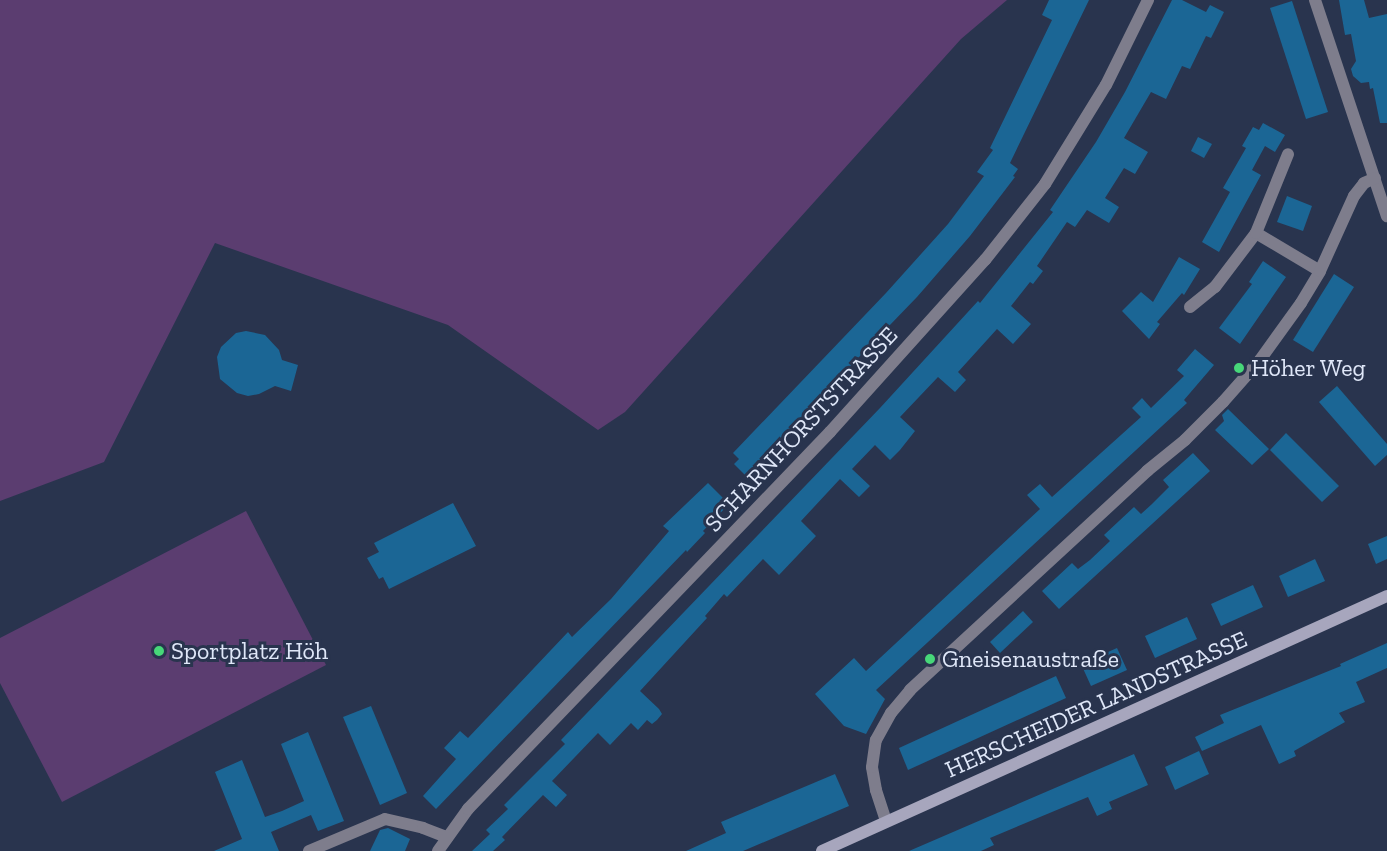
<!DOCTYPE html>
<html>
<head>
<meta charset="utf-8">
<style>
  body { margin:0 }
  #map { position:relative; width:1387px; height:851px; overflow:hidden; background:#29344e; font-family:"Zilla Slab",serif }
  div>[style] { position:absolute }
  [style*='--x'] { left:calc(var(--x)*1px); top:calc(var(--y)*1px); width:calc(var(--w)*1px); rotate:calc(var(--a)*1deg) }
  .green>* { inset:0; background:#5b3d70 }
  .building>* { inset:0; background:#1b6695 }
  .minor>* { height:12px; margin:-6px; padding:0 6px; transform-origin:6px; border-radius:6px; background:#7e7d8c }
  .secondary>* { height:12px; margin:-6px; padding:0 6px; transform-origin:6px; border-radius:6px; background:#a7a6bd }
  .dots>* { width:16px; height:16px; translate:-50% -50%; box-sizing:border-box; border:3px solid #29344e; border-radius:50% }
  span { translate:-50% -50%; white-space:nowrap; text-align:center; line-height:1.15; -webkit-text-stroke:6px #29344e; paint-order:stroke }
  .poi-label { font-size:24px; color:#dfe7f8 }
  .left { translate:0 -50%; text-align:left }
  .street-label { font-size:24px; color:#dfe7f8 }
</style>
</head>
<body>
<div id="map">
  <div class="green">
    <div style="clip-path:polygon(0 0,1007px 0,961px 39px,625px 412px,598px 430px,448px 325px,215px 243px,104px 462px,0 501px)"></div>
    <div style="clip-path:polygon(246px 511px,326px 665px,62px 802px,0 683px,0 638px)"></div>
  </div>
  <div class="building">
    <div style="clip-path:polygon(1049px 0,1089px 0,1010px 163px,1018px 169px,1013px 176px,1015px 177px,970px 236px,917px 297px,745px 475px,734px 464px,739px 459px,733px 453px,886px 293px,948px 224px,984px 176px,977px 172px,993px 150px,990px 148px,1052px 20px,1042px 15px)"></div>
    <div style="clip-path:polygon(1172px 0,1182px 0,1206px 12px,1210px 5px,1224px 12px,1211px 38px,1206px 36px,1190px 69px,1182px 66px,1166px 99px,1151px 92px,1124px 138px,1148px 152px,1135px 174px,1124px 168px,1105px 198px,1119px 207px,1109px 223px,1087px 210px,1075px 227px,1067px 222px,1037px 266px,1043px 271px,1033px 284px,1030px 282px,1011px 306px,1031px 324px,1013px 344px,997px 329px,958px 372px,966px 380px,955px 392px,938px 377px,900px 417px,915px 431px,900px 450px,890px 460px,875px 445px,852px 469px,870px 486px,859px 497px,840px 479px,801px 521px,816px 536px,779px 575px,763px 559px,727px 597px,724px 594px,705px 616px,707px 618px,640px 691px,659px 709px,662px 714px,657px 720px,652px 724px,647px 720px,638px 730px,631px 723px,610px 745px,598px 733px,552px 781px,567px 795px,556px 807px,543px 795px,502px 837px,505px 840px,493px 851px,472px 851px,490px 834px,486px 830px,508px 809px,504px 805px,565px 744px,561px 740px,880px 408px,978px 301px,980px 303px,1053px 212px,1050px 210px,1096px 142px,1125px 92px)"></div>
    <div style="clip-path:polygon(1339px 0,1364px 0,1369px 18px,1387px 14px,1387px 123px,1380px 123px,1373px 88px,1370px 89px,1369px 82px,1361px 83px,1353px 76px,1351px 69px,1356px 61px,1351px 34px,1345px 35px)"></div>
    <div style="clip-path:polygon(1292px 1px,1328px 112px,1306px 119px,1270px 8px)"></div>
    <div style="clip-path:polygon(1263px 123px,1285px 135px,1275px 152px,1265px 146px,1252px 170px,1261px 175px,1219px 252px,1202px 242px,1230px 192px,1223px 188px,1246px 148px,1242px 146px,1253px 127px,1259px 130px)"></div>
    <div style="clip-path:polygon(1198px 137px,1212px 144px,1204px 158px,1191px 151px)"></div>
    <div style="clip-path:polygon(1287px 196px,1312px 206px,1303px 231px,1277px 222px)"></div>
    <div style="clip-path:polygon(1179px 257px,1200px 269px,1184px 295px,1182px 293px,1157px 322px,1160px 324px,1149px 339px,1122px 311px,1141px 292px,1153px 302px)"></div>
    <div style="clip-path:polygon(1263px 261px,1286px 277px,1240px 344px,1219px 328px,1252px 284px,1249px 282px)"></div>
    <div style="clip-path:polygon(1334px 274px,1354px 287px,1313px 352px,1293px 340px)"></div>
    <div style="clip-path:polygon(246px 331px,265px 335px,279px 350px,282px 360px,298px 365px,291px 391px,275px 386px,259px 394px,248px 396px,237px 393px,220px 379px,217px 357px,221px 347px,236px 333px)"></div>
    <div style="clip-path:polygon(1195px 349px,1214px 365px,1184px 400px,1187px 403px,876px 690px,885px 699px,866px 734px,844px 726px,815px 694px,854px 658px,866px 671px,1040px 509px,1027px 495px,1040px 484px,1052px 497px,1141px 417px,1132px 408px,1142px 398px,1151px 408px,1184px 376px,1177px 370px)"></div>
    <div style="clip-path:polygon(1337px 386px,1387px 444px,1387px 455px,1375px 466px,1319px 402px)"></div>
    <div style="clip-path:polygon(1228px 409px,1269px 449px,1252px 465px,1215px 430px,1224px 421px,1222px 415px)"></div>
    <div style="clip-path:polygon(1286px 433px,1339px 486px,1322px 502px,1270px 450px)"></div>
    <div style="clip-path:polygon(1193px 453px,1210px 471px,1059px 609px,1042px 591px,1072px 563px,1078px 569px,1090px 560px,1110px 541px,1104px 535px,1134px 507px,1141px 514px,1152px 504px,1169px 487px,1163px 480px)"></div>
    <div style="clip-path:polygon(708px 483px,729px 504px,703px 531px,705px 533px,687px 552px,686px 550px,436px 809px,423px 796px,456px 759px,444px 748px,460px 731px,468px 738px,568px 632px,572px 637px,611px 599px,669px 531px,663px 526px)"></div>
    <div style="clip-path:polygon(453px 503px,476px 546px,389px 589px,383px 577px,379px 579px,367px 558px,379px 552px,374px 543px)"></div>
    <div style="clip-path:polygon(1387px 536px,1387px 559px,1376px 564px,1368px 544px)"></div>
    <div style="clip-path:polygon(1315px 559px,1325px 581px,1288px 597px,1279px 576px)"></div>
    <div style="clip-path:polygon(1253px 585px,1263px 607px,1221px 626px,1211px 604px)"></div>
    <div style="clip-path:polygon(1023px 611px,1033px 622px,1000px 653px,990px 642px)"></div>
    <div style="clip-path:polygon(1187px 617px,1197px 639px,1155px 658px,1145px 636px)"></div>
    <div style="clip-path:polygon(1387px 643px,1387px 668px,1356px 682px,1365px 702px,1339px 713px,1345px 722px,1294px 751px,1296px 756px,1279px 764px,1261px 725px,1202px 751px,1195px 737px,1224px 723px,1220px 715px,1341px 666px,1340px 664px)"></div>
    <div style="clip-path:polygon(1117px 648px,1127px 670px,1091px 686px,1081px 664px)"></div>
    <div style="clip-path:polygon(1056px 676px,1066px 698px,908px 770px,899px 748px)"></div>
    <div style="clip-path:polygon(371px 706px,407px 793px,380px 805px,343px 717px)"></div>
    <div style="clip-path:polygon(308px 732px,344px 821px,318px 831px,311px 815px,271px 832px,279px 851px,214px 851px,242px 839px,215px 772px,242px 760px,265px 817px,282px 811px,304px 801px,281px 744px)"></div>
    <div style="clip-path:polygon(1199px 751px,1209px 774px,1175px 790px,1165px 767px)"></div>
    <div style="clip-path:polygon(1134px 754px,1148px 785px,1109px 802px,1112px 809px,1097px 816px,1088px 797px,990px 838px,994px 845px,981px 851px,909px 851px)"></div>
    <div style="clip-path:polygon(835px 774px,849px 806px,743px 851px,686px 851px,726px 833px,721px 822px)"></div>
    <div style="clip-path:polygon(388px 828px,410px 839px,405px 851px,370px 851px,380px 830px)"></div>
  </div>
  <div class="minor">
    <div style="--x:1315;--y:0;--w:228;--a:71.6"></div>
    <div style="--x:1256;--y:233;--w:74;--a:30.7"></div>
    <div style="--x:1190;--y:307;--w:32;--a:-39"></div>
    <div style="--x:1215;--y:287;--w:68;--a:-52.8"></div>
    <div style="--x:1256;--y:233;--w:85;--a:-67.9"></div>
    <div style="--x:886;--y:821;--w:33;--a:-108"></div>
    <div style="--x:876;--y:790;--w:23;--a:-100"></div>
    <div style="--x:872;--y:767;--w:27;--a:-82"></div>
    <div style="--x:876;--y:740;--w:31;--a:-61"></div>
    <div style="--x:891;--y:713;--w:30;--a:-50"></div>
    <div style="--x:910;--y:690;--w:323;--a:-42.7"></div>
    <div style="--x:1147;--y:471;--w:49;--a:-39.2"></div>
    <div style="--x:1185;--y:440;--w:54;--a:-45"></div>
    <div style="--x:1223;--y:402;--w:56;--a:-48.6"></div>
    <div style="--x:1260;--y:360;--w:70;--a:-54.3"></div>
    <div style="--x:1301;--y:303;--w:37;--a:-59"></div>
    <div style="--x:1320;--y:271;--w:82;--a:-65.6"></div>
    <div style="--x:1354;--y:196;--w:16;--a:-52"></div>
    <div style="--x:1364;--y:183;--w:12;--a:-24"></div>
    <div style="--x:309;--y:851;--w:82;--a:-22.8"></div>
    <div style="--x:385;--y:819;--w:39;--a:13"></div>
    <div style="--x:423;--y:828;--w:26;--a:21"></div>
    <div style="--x:438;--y:851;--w:52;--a:-54.5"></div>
    <div style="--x:468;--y:809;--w:523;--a:-46.16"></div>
    <div style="--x:830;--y:432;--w:232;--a:-48"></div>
    <div style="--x:985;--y:260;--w:97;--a:-51.7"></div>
    <div style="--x:1045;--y:184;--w:116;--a:-58.4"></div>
    <div style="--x:1106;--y:85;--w:95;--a:-63.7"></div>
  </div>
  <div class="secondary">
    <div style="--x:822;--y:851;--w:620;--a:-24.29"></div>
  </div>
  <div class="dots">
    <div style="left:1239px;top:368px;background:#47d779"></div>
    <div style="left:159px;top:651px;background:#47d779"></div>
    <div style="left:930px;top:659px;background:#47d779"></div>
  </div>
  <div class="poi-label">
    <span class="left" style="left:1251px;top:368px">Höher Weg</span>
    <span class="left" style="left:171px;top:651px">Sportplatz Höh</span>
    <span class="left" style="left:942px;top:659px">Gneisenaustraße</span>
  </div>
  <div class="street-label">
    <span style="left:801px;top:429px;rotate:-47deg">SCHARNHORSTSTRASSE</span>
    <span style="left:1096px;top:704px;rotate:-24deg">HERSCHEIDER LANDSTRASSE</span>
  </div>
</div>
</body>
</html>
